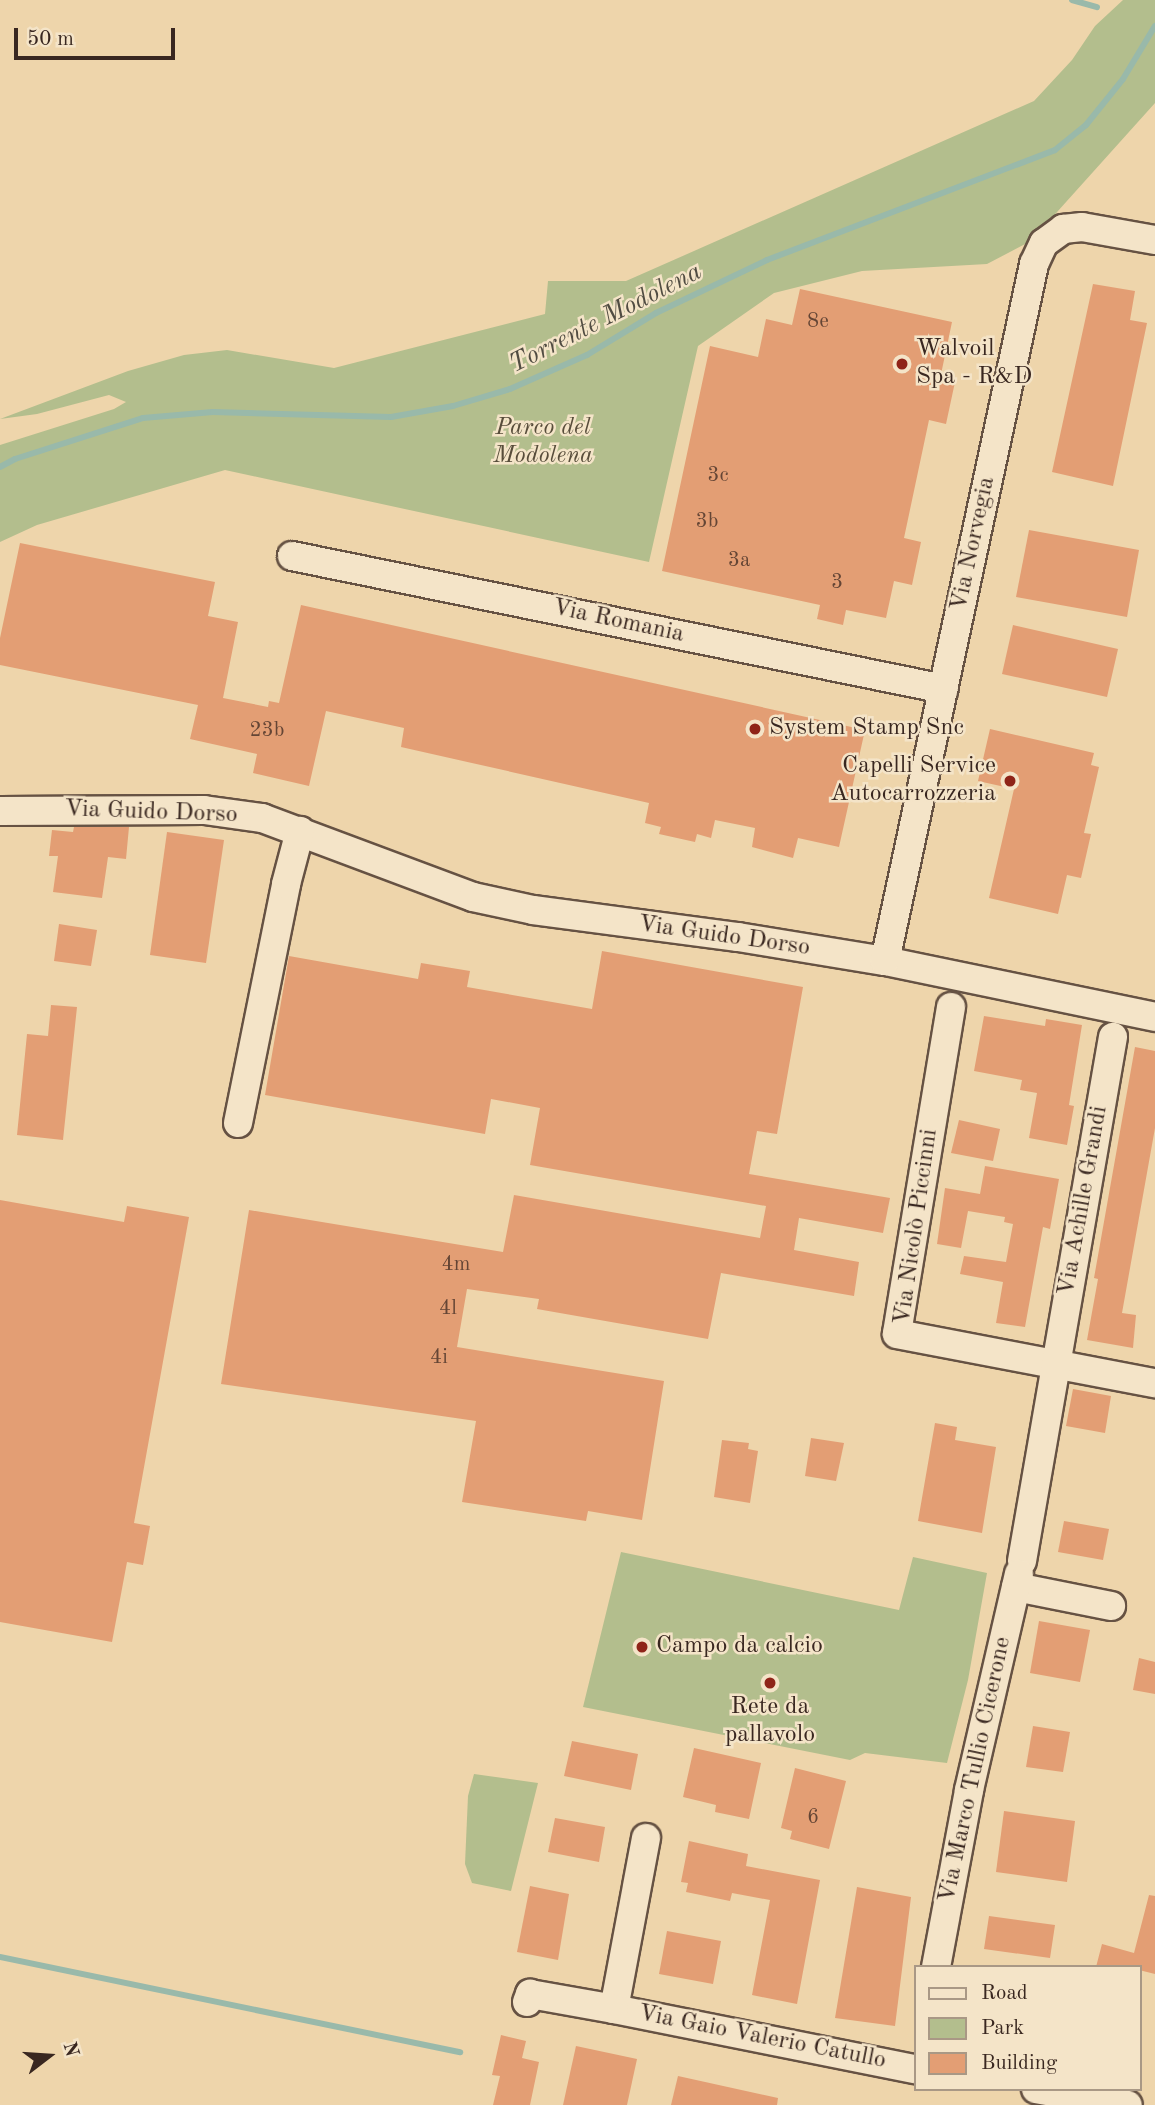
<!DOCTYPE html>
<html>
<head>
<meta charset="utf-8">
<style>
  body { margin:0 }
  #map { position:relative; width:1155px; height:2105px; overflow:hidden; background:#eed5ab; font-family:"Old Standard TT",serif }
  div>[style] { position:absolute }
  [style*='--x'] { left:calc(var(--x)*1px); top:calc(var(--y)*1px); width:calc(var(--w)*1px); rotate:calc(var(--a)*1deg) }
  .green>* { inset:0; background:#b3be8d }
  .stream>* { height:6px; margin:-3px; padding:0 3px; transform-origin:3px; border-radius:3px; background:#99b9aa }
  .building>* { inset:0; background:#e39e74 }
  .roads { filter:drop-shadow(2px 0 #665243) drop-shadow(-2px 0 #665243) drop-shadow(0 2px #665243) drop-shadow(0 -2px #665243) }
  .minor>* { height:28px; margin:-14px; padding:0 14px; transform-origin:14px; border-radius:14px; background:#f4e4c8 }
  .dots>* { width:19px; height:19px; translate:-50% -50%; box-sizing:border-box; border:4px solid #f4e4c8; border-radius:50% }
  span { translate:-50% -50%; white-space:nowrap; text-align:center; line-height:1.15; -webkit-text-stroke:5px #f4e4c8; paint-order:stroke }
  .number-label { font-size:21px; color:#644535 }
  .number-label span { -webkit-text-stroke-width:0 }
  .poi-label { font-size:24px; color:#392720 }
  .left { translate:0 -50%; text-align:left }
  .right { translate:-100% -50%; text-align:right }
  .park-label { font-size:24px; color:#584d3b; font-style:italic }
  .street-label { font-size:24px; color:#392720 }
  .water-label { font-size:26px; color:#514c42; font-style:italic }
  .legend { position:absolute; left:914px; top:1965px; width:228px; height:126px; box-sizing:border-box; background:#f4e4c8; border:2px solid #a99885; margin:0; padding:9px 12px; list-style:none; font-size:21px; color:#392720 }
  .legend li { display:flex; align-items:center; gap:14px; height:35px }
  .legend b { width:35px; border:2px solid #a99885 }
  .north { position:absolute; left:14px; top:2021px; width:70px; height:70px; -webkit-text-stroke:5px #f4e4c8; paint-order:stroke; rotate:73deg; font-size:19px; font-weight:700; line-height:28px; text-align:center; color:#392720 }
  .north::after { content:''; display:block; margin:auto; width:24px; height:32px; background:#392720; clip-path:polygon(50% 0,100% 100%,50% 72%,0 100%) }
  .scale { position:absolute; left:14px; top:28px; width:161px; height:32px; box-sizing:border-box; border:4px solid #392720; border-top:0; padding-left:9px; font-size:21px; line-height:24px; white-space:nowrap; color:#392720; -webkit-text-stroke:5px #f4e4c8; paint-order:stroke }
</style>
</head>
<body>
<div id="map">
  <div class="green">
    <div style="clip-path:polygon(1123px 0,1155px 0,1155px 103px,1031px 241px,987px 264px,862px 271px,774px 293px,698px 346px,649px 562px,225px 470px,37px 525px,0 542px,0 445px,114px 409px,126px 402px,109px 395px,37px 414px,0 419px,128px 371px,184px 355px,227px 350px,334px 368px,545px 314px,548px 281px,626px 281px,1034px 101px,1072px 60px,1095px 26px)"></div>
    <div style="clip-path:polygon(621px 1552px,899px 1610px,913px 1557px,987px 1573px,968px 1680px,947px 1763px,865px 1753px,850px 1760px,583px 1707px)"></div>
    <div style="clip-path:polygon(474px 1774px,538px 1783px,511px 1891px,472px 1883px,465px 1864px,468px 1796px)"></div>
  </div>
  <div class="stream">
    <div style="--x:1072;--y:0;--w:26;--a:16"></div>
    <div style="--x:0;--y:467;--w:17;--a:-28"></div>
    <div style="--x:15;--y:459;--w:134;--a:-17.8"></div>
    <div style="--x:143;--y:418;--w:70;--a:-4.9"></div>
    <div style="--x:213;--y:412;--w:178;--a:1.6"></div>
    <div style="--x:391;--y:417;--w:63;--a:-10.1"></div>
    <div style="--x:453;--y:406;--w:59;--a:-16.6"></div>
    <div style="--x:510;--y:389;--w:84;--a:-23.8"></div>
    <div style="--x:587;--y:355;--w:81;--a:-31.3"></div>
    <div style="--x:656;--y:313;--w:123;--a:-25.5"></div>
    <div style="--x:767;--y:260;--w:308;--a:-20.9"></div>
    <div style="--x:1055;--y:150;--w:40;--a:-39"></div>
    <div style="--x:1086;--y:125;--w:59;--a:-51.2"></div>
    <div style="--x:1123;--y:79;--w:62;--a:-58.9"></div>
    <div style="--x:0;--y:1957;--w:470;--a:11.7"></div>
  </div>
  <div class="building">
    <div style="clip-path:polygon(1093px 284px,1135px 291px,1130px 320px,1147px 323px,1113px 486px,1052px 472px)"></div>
    <div style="clip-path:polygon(800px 289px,952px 322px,940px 379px,955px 382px,946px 424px,929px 420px,904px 538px,921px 542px,912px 585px,894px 581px,886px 618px,846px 610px,843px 625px,817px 619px,820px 605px,662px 571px,710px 346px,758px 357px,766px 319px,792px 325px)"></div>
    <div style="clip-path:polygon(1029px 530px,1139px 550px,1127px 617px,1016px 597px)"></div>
    <div style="clip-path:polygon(20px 543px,215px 582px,208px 616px,238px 622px,223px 698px,268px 707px,269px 701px,279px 703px,301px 605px,865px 730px,839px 847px,798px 838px,793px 858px,752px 847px,755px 828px,715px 820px,711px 838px,697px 834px,695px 842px,659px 834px,661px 827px,645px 823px,649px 803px,401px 747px,404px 728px,326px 711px,309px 786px,253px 773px,257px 754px,190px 739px,198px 705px,0 665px,0 638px)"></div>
    <div style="clip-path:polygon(1013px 625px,1118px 649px,1107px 697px,1002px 674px)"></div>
    <div style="clip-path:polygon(990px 729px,1094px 753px,1091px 765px,1099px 767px,1084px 833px,1091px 834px,1081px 878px,1067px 875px,1058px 914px,989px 898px,1014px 789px,978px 781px)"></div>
    <div style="clip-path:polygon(74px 827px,129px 827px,126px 859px,108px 857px,102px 898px,53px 892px,58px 856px,49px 856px,52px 830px,73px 832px)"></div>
    <div style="clip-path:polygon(167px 832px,224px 840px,206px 963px,150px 955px)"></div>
    <div style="clip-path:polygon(59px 924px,97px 930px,91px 966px,54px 961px)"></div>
    <div style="clip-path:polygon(602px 951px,803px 987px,777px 1134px,757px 1131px,749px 1174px,890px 1198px,883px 1233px,799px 1218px,794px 1250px,859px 1262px,854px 1296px,721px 1273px,708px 1339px,537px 1309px,539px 1299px,467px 1289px,457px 1347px,664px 1381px,642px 1520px,588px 1511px,586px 1521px,462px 1502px,476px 1421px,221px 1384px,249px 1210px,503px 1252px,514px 1195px,760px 1238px,766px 1206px,530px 1165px,540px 1108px,491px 1099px,485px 1134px,265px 1095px,289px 956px,418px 979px,421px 963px,470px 971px,467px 987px,592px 1009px)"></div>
    <div style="clip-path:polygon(51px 1005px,77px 1007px,63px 1140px,17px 1135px,27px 1034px,48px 1036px)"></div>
    <div style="clip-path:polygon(984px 1016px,1045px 1026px,1046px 1019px,1082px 1025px,1069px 1105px,1074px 1106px,1067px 1145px,1029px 1138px,1037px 1093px,1020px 1090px,1022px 1080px,974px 1071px)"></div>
    <div style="clip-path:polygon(1135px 1047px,1155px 1051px,1155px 1128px,1122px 1313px,1136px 1315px,1133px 1348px,1087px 1340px,1098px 1279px,1094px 1278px)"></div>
    <div style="clip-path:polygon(959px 1120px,1000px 1129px,993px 1161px,951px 1153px)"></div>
    <div style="clip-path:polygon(985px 1166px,1059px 1179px,1050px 1229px,1043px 1227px,1025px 1327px,996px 1323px,1003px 1282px,960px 1274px,964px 1256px,1006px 1262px,1013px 1224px,1004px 1222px,1005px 1217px,968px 1211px,961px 1248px,937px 1244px,945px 1188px,980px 1194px)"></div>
    <div style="clip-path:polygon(0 1200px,124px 1222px,127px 1206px,189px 1217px,134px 1523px,150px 1526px,143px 1565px,127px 1562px,112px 1642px,0 1622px)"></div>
    <div style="clip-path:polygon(1073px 1389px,1111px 1396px,1105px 1433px,1066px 1426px)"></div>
    <div style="clip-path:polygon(935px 1423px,957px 1427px,955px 1440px,996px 1447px,982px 1533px,918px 1521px)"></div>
    <div style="clip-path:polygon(811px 1438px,844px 1443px,836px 1481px,805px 1476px)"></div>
    <div style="clip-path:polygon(722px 1440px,749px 1443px,748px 1449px,758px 1451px,750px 1503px,714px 1497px)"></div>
    <div style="clip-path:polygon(1064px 1521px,1109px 1529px,1103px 1560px,1058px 1552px)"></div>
    <div style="clip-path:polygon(1039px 1621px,1090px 1630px,1080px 1682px,1030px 1673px)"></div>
    <div style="clip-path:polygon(1139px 1658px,1155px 1662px,1155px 1694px,1133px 1690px)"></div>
    <div style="clip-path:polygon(1033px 1726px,1070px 1732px,1063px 1772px,1026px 1767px)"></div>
    <div style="clip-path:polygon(572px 1741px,638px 1754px,631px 1790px,564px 1776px)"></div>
    <div style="clip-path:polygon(694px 1748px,761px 1763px,749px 1819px,715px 1812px,716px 1805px,683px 1797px)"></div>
    <div style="clip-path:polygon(795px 1768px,846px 1781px,829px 1849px,790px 1839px,792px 1831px,781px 1828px)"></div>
    <div style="clip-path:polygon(1004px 1811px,1075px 1821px,1067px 1882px,996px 1872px)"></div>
    <div style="clip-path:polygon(555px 1818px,605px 1827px,599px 1862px,548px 1852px)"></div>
    <div style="clip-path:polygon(689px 1841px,748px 1854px,746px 1866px,820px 1880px,797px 2004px,752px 1995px,770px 1900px,732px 1893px,730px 1901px,686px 1892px,688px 1883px,681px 1882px)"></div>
    <div style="clip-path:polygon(530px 1886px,569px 1894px,558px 1960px,517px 1952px)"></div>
    <div style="clip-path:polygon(857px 1887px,911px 1897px,895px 2026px,835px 2018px)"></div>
    <div style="clip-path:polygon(1149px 1895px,1155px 1896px,1155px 1974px,1139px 1970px,1139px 1967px,1096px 1967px,1102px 1944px,1134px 1953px)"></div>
    <div style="clip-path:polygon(989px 1916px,1055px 1925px,1050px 1958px,984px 1949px)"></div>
    <div style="clip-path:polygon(667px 1931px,721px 1941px,713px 1984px,659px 1974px)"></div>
    <div style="clip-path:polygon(501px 2035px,526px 2041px,522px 2058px,539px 2062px,530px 2105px,493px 2105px,500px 2076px,492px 2075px)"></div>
    <div style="clip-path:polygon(576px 2046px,637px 2059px,627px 2105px,563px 2105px)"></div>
    <div style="clip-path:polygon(678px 2076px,778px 2098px,777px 2105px,671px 2105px)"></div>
  </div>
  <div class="roads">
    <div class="minor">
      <div style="--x:292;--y:556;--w:665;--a:11.53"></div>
      <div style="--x:0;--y:811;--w:204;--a:-0.3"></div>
      <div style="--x:204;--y:810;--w:59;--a:7.9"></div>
      <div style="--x:262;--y:818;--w:225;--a:20.5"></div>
      <div style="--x:473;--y:897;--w:61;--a:12.2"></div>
      <div style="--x:533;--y:910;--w:207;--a:7.5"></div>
      <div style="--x:738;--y:937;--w:149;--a:9.3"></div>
      <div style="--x:885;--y:961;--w:276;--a:11.7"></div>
      <div style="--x:885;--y:961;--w:713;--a:-77.93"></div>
      <div style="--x:1034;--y:264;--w:23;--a:-65"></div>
      <div style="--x:1044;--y:243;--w:24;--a:-36"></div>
      <div style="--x:1063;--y:229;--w:19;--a:-6"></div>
      <div style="--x:1082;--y:227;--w:74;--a:10.1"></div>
      <div style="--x:951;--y:1007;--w:331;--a:99.4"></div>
      <div style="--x:897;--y:1334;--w:263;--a:10.8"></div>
      <div style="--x:238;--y:1123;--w:244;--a:-78.6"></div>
      <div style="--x:286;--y:884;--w:55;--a:-75.2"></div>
      <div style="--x:1022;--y:1561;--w:532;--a:-80.15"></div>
      <div style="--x:1016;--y:1587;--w:97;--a:11.3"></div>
      <div style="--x:646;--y:1838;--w:174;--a:100.6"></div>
      <div style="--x:614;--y:2009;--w:307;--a:11.3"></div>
      <div style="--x:936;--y:1967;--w:180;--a:-79.4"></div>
      <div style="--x:969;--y:1790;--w:222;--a:-77"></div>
      <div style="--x:527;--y:2002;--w:9;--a:-69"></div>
      <div style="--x:530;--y:1994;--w:85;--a:10.1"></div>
      <div style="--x:1036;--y:2089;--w:93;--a:9.9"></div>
    </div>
  </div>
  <div class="dots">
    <div style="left:902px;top:364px;background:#8f2418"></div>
    <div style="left:755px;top:729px;background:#8f2418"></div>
    <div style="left:1010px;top:781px;background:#8f2418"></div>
    <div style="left:642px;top:1647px;background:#8f2418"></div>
    <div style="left:770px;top:1683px;background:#8f2418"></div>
  </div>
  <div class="number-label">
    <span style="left:818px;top:322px">8e</span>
    <span style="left:718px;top:476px">3c</span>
    <span style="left:707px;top:522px">3b</span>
    <span style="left:739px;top:561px">3a</span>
    <span style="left:837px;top:583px">3</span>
    <span style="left:267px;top:731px">23b</span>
    <span style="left:456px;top:1265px">4m</span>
    <span style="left:448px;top:1309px">4l</span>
    <span style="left:439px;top:1358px">4i</span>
    <span style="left:813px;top:1818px">6</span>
  </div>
  <div class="poi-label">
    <span class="left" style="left:916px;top:364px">Walvoil<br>Spa - R&amp;D</span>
    <span class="left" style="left:769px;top:729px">System Stamp Snc</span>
    <span class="right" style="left:996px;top:781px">Capelli Service<br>Autocarrozzeria</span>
    <span class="left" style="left:656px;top:1647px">Campo da calcio</span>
    <span style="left:770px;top:1722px">Rete da<br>pallavolo</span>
  </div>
  <div class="park-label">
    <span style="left:543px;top:443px">Parco del<br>Modolena</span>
  </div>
  <div class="street-label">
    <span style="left:974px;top:544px;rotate:-78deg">Via Norvegia</span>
    <span style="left:618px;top:622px;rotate:12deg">Via Romania</span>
    <span style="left:151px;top:813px;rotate:2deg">Via Guido Dorso</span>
    <span style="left:724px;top:937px;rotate:8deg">Via Guido Dorso</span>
    <span style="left:1084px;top:1201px;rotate:-80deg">Via Achille Grandi</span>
    <span style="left:917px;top:1227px;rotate:-82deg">Via Nicolò Piccinni</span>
    <span style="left:976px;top:1770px;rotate:-78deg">Via Marco Tullio Cicerone</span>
    <span style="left:762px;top:2038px;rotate:11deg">Via Gaio Valerio Catullo</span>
  </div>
  <div class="water-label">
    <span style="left:606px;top:319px;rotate:-27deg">Torrente Modolena</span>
  </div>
  <ul class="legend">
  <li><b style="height:9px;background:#f4e4c8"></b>Road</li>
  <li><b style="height:19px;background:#b3be8d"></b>Park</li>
  <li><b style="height:19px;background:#e39e74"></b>Building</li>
  </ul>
  <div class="north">N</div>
  <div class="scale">50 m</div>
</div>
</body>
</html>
